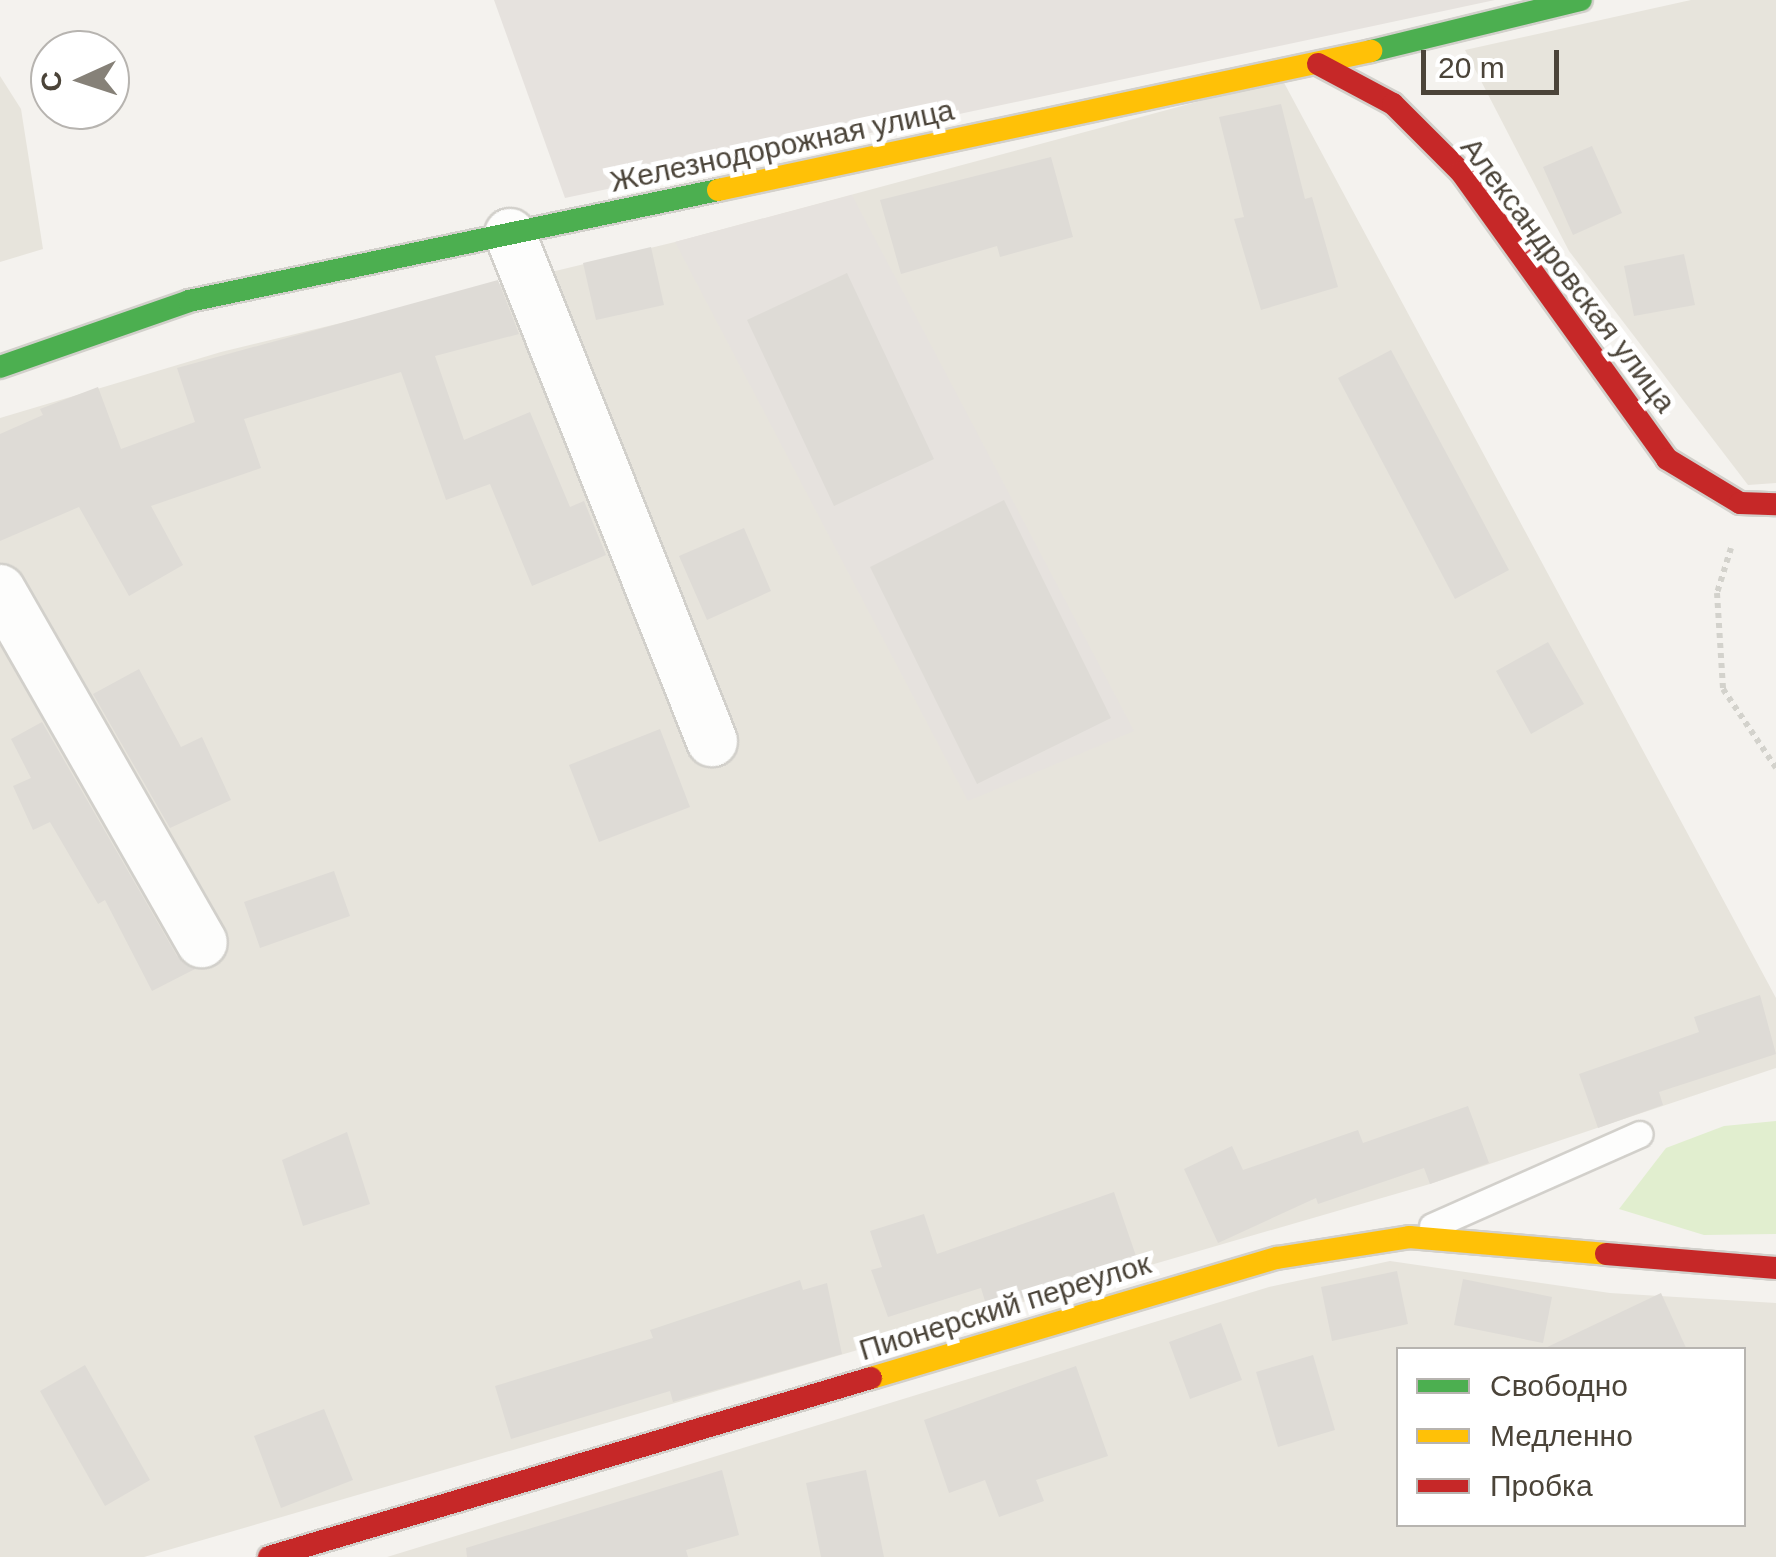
<!DOCTYPE html>
<html>
<head>
<meta charset="utf-8">
<style>
  body { margin:0 }
  #map { position:relative; width:1776px; height:1557px; overflow:hidden; background:#f4f2ee; font-family:Helvetica,sans-serif }
  div>[style] { position:absolute }
  [style*='--x'] { left:calc(var(--x)*1px); top:calc(var(--y)*1px); width:calc(var(--w)*1px); rotate:calc(var(--a)*1deg) }
  .residential>* { inset:0; background:#e7e4dc }
  .industrial>* { inset:0; background:#e6e2de }
  .green>* { inset:0; background:#e1eecf }
  .building>* { inset:0; background:#dedbd6 }
  .path>* { height:6px; margin-top:-3px; transform-origin:0; background:repeating-linear-gradient(90deg,#d3d2cc 0 5px,transparent 0 10px) }
  .roads { filter:drop-shadow(2px 0 #d2d0cb) drop-shadow(-2px 0 #d2d0cb) drop-shadow(0 2px #d2d0cb) drop-shadow(0 -2px #d2d0cb) }
  .lane>* { height:25px; margin:-12.5px; padding:0 12.5px; transform-origin:12.5px; border-radius:12.5px; background:#fdfdfc }
  .street>* { height:50px; margin:-25px; padding:0 25px; transform-origin:25px; border-radius:25px; background:#fdfdfc }
  .fast>* { height:22px; margin:-11px; padding:0 11px; transform-origin:11px; border-radius:11px; background:#4caf50 }
  .slow>* { height:22px; margin:-11px; padding:0 11px; transform-origin:11px; border-radius:11px; background:#ffc107 }
  .jam>* { height:22px; margin:-11px; padding:0 11px; transform-origin:11px; border-radius:11px; background:#c62828 }
  span { translate:-50% -50%; white-space:nowrap; text-align:center; line-height:1.15; -webkit-text-stroke:10px #fff; paint-order:stroke }
  .street-label { font-size:30px; color:#4b4439 }
  .legend { position:absolute; left:1396px; top:1347px; width:350px; height:180px; box-sizing:border-box; background:#fff; border:2px solid #b7b4b0; margin:0; padding:12px 18px; list-style:none; font-size:30px; color:#4b4439 }
  .legend li { display:flex; align-items:center; gap:20px; height:50px }
  .legend b { width:50px; border:2px solid #b7b4b0 }
  .north { position:absolute; left:30px; top:30px; width:100px; height:100px; box-sizing:border-box; background:#fff; border:2px solid #b7b4b0; border-radius:50%; rotate:267deg; font-size:28px; font-weight:700; line-height:40px; text-align:center; color:#4b4439 }
  .north::after { content:''; display:block; margin:auto; width:35px; height:45px; background:#868178; clip-path:polygon(50% 0,100% 100%,50% 72%,0 100%) }
  .scale { position:absolute; left:1421px; top:50px; width:138px; height:45px; box-sizing:border-box; border:5px solid #4b4439; border-top:0; padding-left:12px; font-size:30px; line-height:35px; white-space:nowrap; color:#4b4439; -webkit-text-stroke:8px #fff; paint-order:stroke }
</style>
</head>
<body>
<div id="map">
  <div class="residential">
    <div style="clip-path:polygon(1691px 0,1776px 0,1776px 483px,1748px 485px,1569px 251px,1465px 50px)"></div>
    <div style="clip-path:polygon(0 76px,21px 109px,43px 249px,0 262px)"></div>
    <div style="clip-path:polygon(1282px 79px,1776px 998px,1776px 1068px,1430px 1184px,144px 1557px,0 1557px,0 418px,221px 352px,675px 242px)"></div>
    <div style="clip-path:polygon(evenodd,1390px 1261px,1610px 1293px,1776px 1303px,1776px 1557px,387px 1557px,1269px 1287px,1390px 1261px,1398px 1350px,1744px 1350px,1744px 1524px,1398px 1524px,1398px 1350px)"></div>
  </div>
  <div class="industrial">
    <div style="clip-path:polygon(494px 0,1495px 0,565px 198px)"></div>
    <div style="clip-path:polygon(852px 195px,1134px 731px,968px 801px,675px 242px)"></div>
  </div>
  <div class="green">
    <div style="clip-path:polygon(1776px 1121px,1776px 1234px,1704px 1235px,1619px 1209px,1666px 1148px,1724px 1126px)"></div>
  </div>
  <div class="building">
    <div style="clip-path:polygon(1281px 104px,1305px 199px,1312px 197px,1338px 287px,1261px 310px,1234px 219px,1244px 217px,1219px 117px)"></div>
    <div style="clip-path:polygon(1592px 146px,1622px 213px,1573px 235px,1543px 167px)"></div>
    <div style="clip-path:polygon(1051px 157px,1073px 237px,1000px 257px,997px 246px,901px 274px,880px 200px)"></div>
    <div style="clip-path:polygon(651px 247px,664px 305px,596px 320px,583px 263px)"></div>
    <div style="clip-path:polygon(1684px 254px,1695px 305px,1634px 316px,1624px 266px)"></div>
    <div style="clip-path:polygon(847px 273px,934px 459px,834px 506px,747px 320px)"></div>
    <div style="clip-path:polygon(498px 280px,519px 334px,435px 356px,464px 440px,530px 412px,570px 507px,584px 501px,606px 555px,532px 586px,490px 484px,446px 500px,401px 372px,244px 419px,261px 468px,151px 506px,183px 565px,129px 596px,79px 507px,0 541px,0 434px,43px 415px,40px 409px,98px 387px,121px 449px,195px 422px,177px 368px)"></div>
    <div style="clip-path:polygon(1391px 350px,1509px 570px,1455px 599px,1338px 378px)"></div>
    <div style="clip-path:polygon(1004px 500px,1111px 718px,977px 784px,870px 567px)"></div>
    <div style="clip-path:polygon(744px 528px,771px 591px,707px 620px,679px 556px)"></div>
    <div style="clip-path:polygon(1548px 642px,1584px 704px,1531px 734px,1496px 671px)"></div>
    <div style="clip-path:polygon(139px 669px,181px 747px,202px 737px,231px 800px,170px 828px,93px 694px)"></div>
    <div style="clip-path:polygon(42px 722px,177px 956px,195px 969px,152px 991px,105px 900px,98px 904px,50px 822px,33px 830px,13px 786px,31px 778px,11px 739px)"></div>
    <div style="clip-path:polygon(660px 729px,690px 807px,599px 842px,569px 765px)"></div>
    <div style="clip-path:polygon(334px 871px,350px 916px,260px 948px,244px 902px)"></div>
    <div style="clip-path:polygon(1760px 995px,1776px 1054px,1659px 1092px,1663px 1105px,1598px 1128px,1579px 1074px,1699px 1032px,1694px 1017px)"></div>
    <div style="clip-path:polygon(1468px 1106px,1489px 1163px,1430px 1184px,1424px 1168px,1318px 1204px,1316px 1198px,1218px 1243px,1184px 1169px,1232px 1146px,1243px 1170px,1358px 1130px,1363px 1143px)"></div>
    <div style="clip-path:polygon(347px 1132px,370px 1204px,303px 1226px,282px 1160px)"></div>
    <div style="clip-path:polygon(1114px 1192px,1136px 1256px,988px 1311px,981px 1288px,888px 1317px,871px 1270px,882px 1267px,870px 1231px,924px 1214px,937px 1254px)"></div>
    <div style="clip-path:polygon(1397px 1271px,1408px 1324px,1332px 1341px,1321px 1287px)"></div>
    <div style="clip-path:polygon(1463px 1279px,1552px 1297px,1543px 1343px,1454px 1325px)"></div>
    <div style="clip-path:polygon(800px 1280px,803px 1290px,827px 1283px,842px 1354px,673px 1402px,670px 1391px,511px 1439px,495px 1386px,653px 1338px,650px 1330px)"></div>
    <div style="clip-path:polygon(1661px 1293px,1687px 1350px,1541px 1350px)"></div>
    <div style="clip-path:polygon(1221px 1323px,1242px 1380px,1190px 1399px,1169px 1342px)"></div>
    <div style="clip-path:polygon(1313px 1355px,1335px 1430px,1278px 1447px,1256px 1372px)"></div>
    <div style="clip-path:polygon(85px 1365px,150px 1480px,105px 1506px,40px 1391px)"></div>
    <div style="clip-path:polygon(1076px 1366px,1108px 1456px,1036px 1480px,1044px 1501px,999px 1517px,985px 1480px,949px 1493px,924px 1420px)"></div>
    <div style="clip-path:polygon(324px 1409px,353px 1480px,281px 1508px,254px 1436px)"></div>
    <div style="clip-path:polygon(722px 1470px,739px 1535px,686px 1550px,688px 1557px,467px 1557px,466px 1548px)"></div>
    <div style="clip-path:polygon(866px 1470px,884px 1557px,821px 1557px,806px 1483px)"></div>
  </div>
  <div class="path">
    <div style="--x:1731;--y:548;--w:47;--a:107.3"></div>
    <div style="--x:1717;--y:593;--w:96;--a:86.4"></div>
    <div style="--x:1723;--y:689;--w:95;--a:56.1"></div>
  </div>
  <div class="roads">
    <div class="lane">
      <div style="--x:1432;--y:1226;--w:227;--a:-23.9"></div>
    </div>
    <div class="street">
      <div style="--x:510;--y:234;--w:546;--a:68.28"></div>
      <div style="--x:0;--y:590;--w:406;--a:60.2"></div>
    </div>
    <div class="fast">
      <div style="--x:1371;--y:51;--w:216;--a:-13.7"></div>
      <div style="--x:0;--y:367;--w:200;--a:-19.2"></div>
      <div style="--x:189;--y:301;--w:541;--a:-11.85"></div>
    </div>
    <div class="slow">
      <div style="--x:718;--y:190;--w:668;--a:-12.02"></div>
      <div style="--x:871;--y:1378;--w:423;--a:-16.5"></div>
      <div style="--x:1277;--y:1258;--w:134;--a:-9"></div>
      <div style="--x:1409;--y:1237;--w:198;--a:4.9"></div>
    </div>
    <div class="jam">
      <div style="--x:1318;--y:64;--w:85;--a:28.1"></div>
      <div style="--x:1393;--y:104;--w:96;--a:45"></div>
      <div style="--x:1461;--y:172;--w:353;--a:54.3"></div>
      <div style="--x:1667;--y:459;--w:85;--a:31.1"></div>
      <div style="--x:1740;--y:503;--w:36;--a:2"></div>
      <div style="--x:1606;--y:1254;--w:171;--a:4.7"></div>
      <div style="--x:269;--y:1557;--w:628;--a:-16.56"></div>
    </div>
  </div>
  <div class="street-label">
    <span style="left:782px;top:146px;rotate:-12deg">Железнодорожная улица</span>
    <span style="left:1568px;top:275px;rotate:53deg">Александровская улица</span>
    <span style="left:1005px;top:1307px;rotate:-17deg">Пионерский переулок</span>
  </div>
  <ul class="legend">
  <li><b style="height:12px;background:#4caf50"></b>Свободно</li>
  <li><b style="height:12px;background:#ffc107"></b>Медленно</li>
  <li><b style="height:12px;background:#c62828"></b>Пробка</li>
  </ul>
  <div class="north">С</div>
  <div class="scale">20 m</div>
</div>
</body>
</html>
